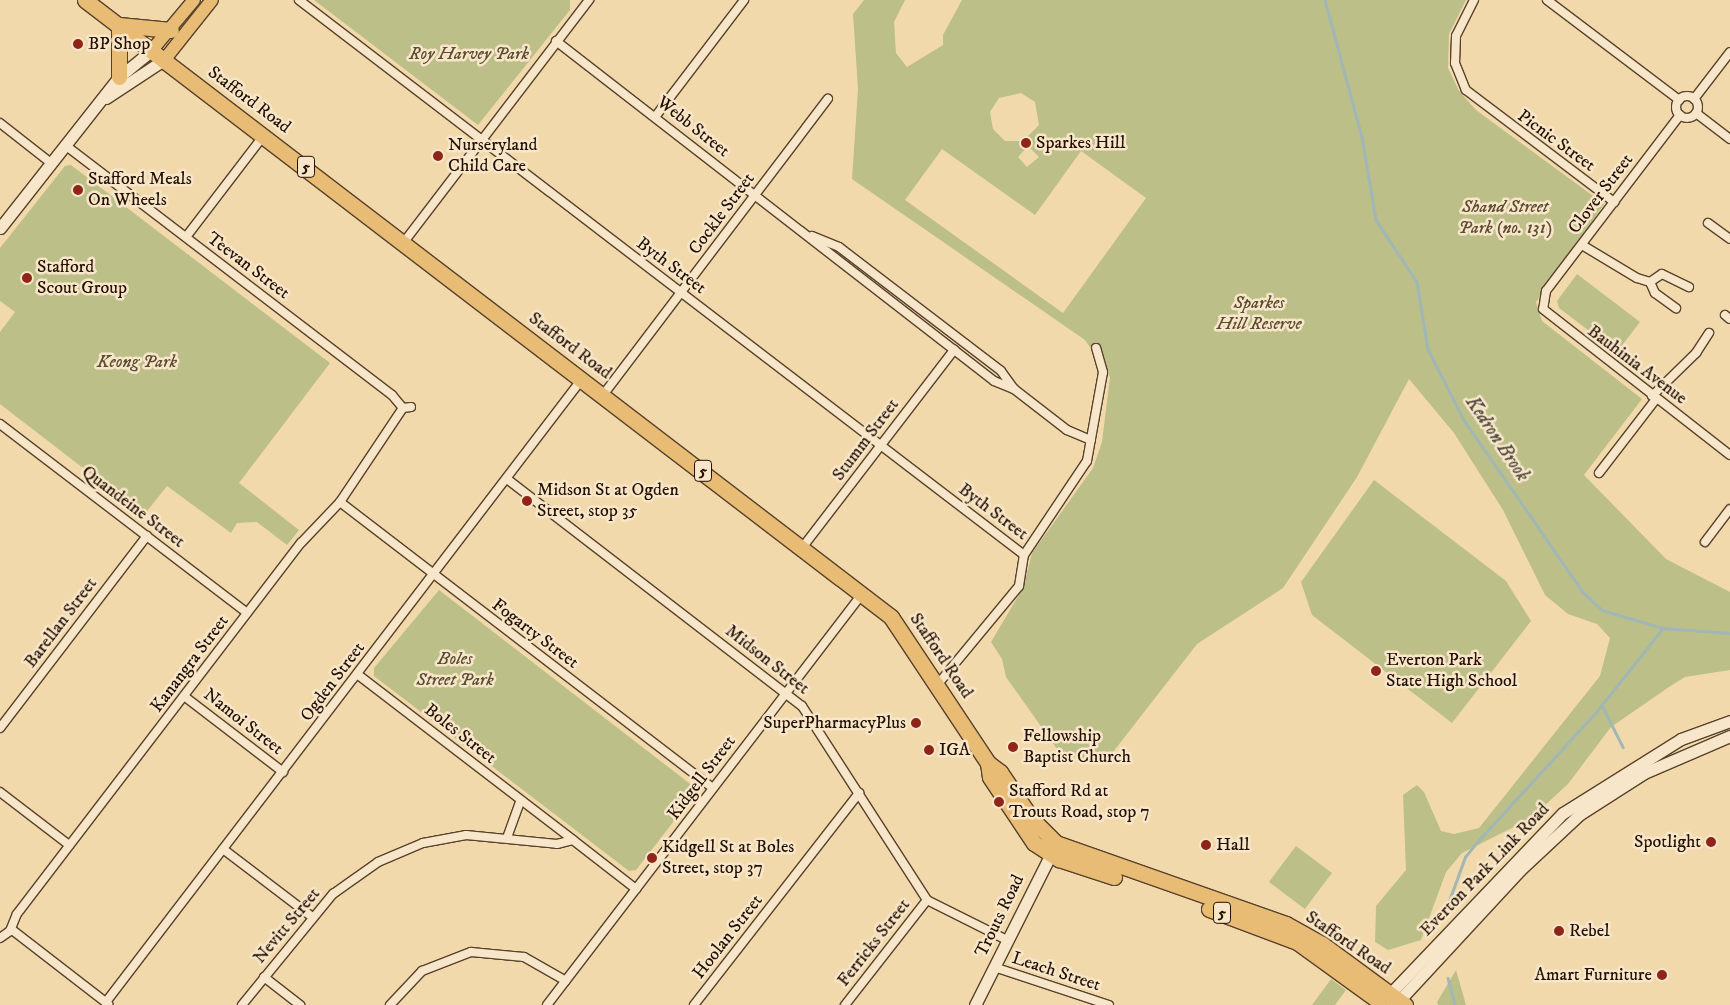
<!DOCTYPE html>
<html>
<head>
<meta charset="utf-8">
<style>
	body { margin:0 }
	#map { position:relative; width:1730px; height:1005px; overflow:hidden; background:#f2d9ac; font-family:"IM FELL DW Pica",serif }
	div>[style] { position:absolute }
	.green>* { inset:0; background:#bcbf88; transform-origin:0 0 }
	.stream>* { height:2.5px; margin:-1.25px; padding:0 1.25px; transform-origin:1.25px; border-radius:1.25px; background:#a0b7b5 }
	.roads { filter:drop-shadow(1px 0 #58422b) drop-shadow(-1px 0 #58422b) drop-shadow(0 1px #58422b) drop-shadow(0 -1px #58422b) }
	.street>* { height:8px; margin:-4px; padding:0 4px; transform-origin:4px; border-radius:4px; background:#f7e6c9 }
	.street>.ring { margin:-4px; padding:0; box-sizing:content-box; background:none; border:8px solid #f7e6c9; border-radius:50% }
	.secondary>* { height:11px; margin:-5.5px; padding:0 5.5px; transform-origin:5.5px; border-radius:5.5px; background:#f7e6c9 }
	.primary>* { height:12px; margin:-6px; padding:0 6px; transform-origin:6px; border-radius:6px; background:#e9bc76 }
	.highway>* { height:15px; margin:-7.5px; padding:0 7.5px; transform-origin:7.5px; border-radius:7.5px; background:#e9bc76 }
	.dots>* { width:14px; height:14px; translate:-50% -50%; box-sizing:border-box; border:2px solid #f7e6c9; border-radius:50% }
	span { translate:-50% -50%; white-space:nowrap; text-align:center; line-height:1.15; -webkit-text-stroke:5px #f7e6c9; paint-order:stroke }
	.shield-label span { padding:1px 4px; background:#f7e6c9; border:1px solid; border-radius:4px; -webkit-text-stroke-width:0 }
	.shield-label { font-size:16px; color:#251000; font-weight:700 }
	.poi-label { font-size:18px; color:#251000 }
	.left { translate:0 -50%; text-align:left }
	.right { translate:-100% -50%; text-align:right }
	.park-label { font-size:18px; color:#5a4d30; font-style:italic }
	.street-label { font-size:18px; color:#251000 }
	.water-label { font-size:19px; color:#504a3f; font-style:italic }
</style>
</head>
<body>
<div id="map">
	<div class="green">
		<i style="clip-path:polygon(314px 0,570px 0,570px 10px,478px 125px)"></i>
		<i style="clip-path:polygon(evenodd,864px 0,905px 0,894px 22px,896px 53px,907px 67px,943px 45px,943px 35px,962px 0,1466px 0,1449px 34px,1448px 68px,1459px 91px,1476px 110px,1604px 204px,1536px 302px,1542px 321px,1642px 399px,1584px 475px,1666px 559px,1730px 592px,1730px 670px,1685px 677px,1669px 687px,1611px 727px,1568px 784px,1530px 819px,1462px 853px,1446px 872px,1421px 940px,1388px 950px,1375px 942px,1376px 906px,1406px 870px,1403px 795px,1417px 785px,1424px 792px,1441px 831px,1454px 834px,1479px 828px,1600px 676px,1610px 638px,1597px 624px,1568px 614px,1545px 595px,1503px 510px,1454px 433px,1409px 379px,1357px 477px,1283px 588px,1197px 644px,1106px 761px,1072px 757px,1057px 749px,1006px 677px,1002px 659px,991px 642px,1023px 588px,1032px 553px,1093px 468px,1102px 442px,1110px 377px,1085px 340px,852px 179px,858px 89px,853px 14px,864px 0,1021px 93px,1035px 102px,1039px 125px,1023px 141px,1005px 141px,993px 129px,990px 112px,999px 98px,1021px 93px,864px 0,1028px 146px,1039px 157px,1027px 167px,1018px 157px,1028px 146px,864px 0,942px 149px,1035px 215px,1081px 151px,1146px 198px,1063px 313px,905px 200px,942px 149px)"></i>
		<i style="clip-path:polygon(71px 165px,330px 363px,239px 483px,299px 530px,287px 545px,257px 522px,237px 523px,231px 533px,167px 486px,144px 515px,0 404px,0 332px,15px 312px,0 301px,0 248px,65px 166px)"></i>
		<i style="clip-path:polygon(1577px 274px,1640px 322px,1617px 352px,1559px 308px,1557px 301px)"></i>
		<i style="clip-path:polygon(1374px 480px,1506px 581px,1531px 621px,1452px 723px,1312px 615px,1301px 582px)"></i>
		<i style="clip-path:polygon(439px 590px,698px 790px,636px 870px,629px 871px,374px 676px,374px 668px)"></i>
		<i style="left:1296px;top:846px;width:45px;height:45px;rotate:37deg"></i>
		<i style="clip-path:polygon(1456px 970px,1466px 1005px,1438px 1005px,1437px 1002px)"></i>
		<i style="clip-path:polygon(1331px 979px,1346px 990px,1335px 1005px,1312px 1005px)"></i>
	</div>
	<div class="stream">
		<i style="left:1325px;top:0;width:142px;rotate:74.9deg"></i>
		<i style="left:1362px;top:137px;width:84px;rotate:80.4deg"></i>
		<i style="left:1376px;top:220px;width:74px;rotate:56.5deg"></i>
		<i style="left:1417px;top:282px;width:68px;rotate:80.7deg"></i>
		<i style="left:1428px;top:349px;width:80px;rotate:63.1deg"></i>
		<i style="left:1464px;top:420px;width:211px;rotate:55.3deg"></i>
		<i style="left:1584px;top:593px;width:25px;rotate:43deg"></i>
		<i style="left:1602px;top:610px;width:64px;rotate:16.4deg"></i>
		<i style="left:1663px;top:628px;width:67px;rotate:4.3deg"></i>
		<i style="left:1602px;top:705px;width:47px;rotate:63.4deg"></i>
		<i style="left:1449px;top:901px;width:47px;rotate:-70deg"></i>
		<i style="left:1465px;top:857px;width:21px;rotate:-51deg"></i>
		<i style="left:1478px;top:841px;width:176px;rotate:-47.5deg"></i>
		<i style="left:1597px;top:711px;width:106px;rotate:-51.5deg"></i>
		<i style="left:1448px;top:978px;width:28px;rotate:75deg"></i>
	</div>
	<div class="roads">
		<div class="street">
			<i style="left:299px;top:0;width:913px;rotate:37.43deg"></i>
			<i style="left:1474px;top:0;width:40px;rotate:116.6deg"></i>
			<i style="left:1456px;top:36px;width:27px;rotate:92deg"></i>
			<i style="left:1455px;top:63px;width:29px;rotate:68deg"></i>
			<i style="left:1466px;top:90px;width:186px;rotate:37.1deg"></i>
			<i style="left:1547px;top:0;width:166px;rotate:37.1deg"></i>
			<i style="left:556px;top:41px;width:554px;rotate:37.82deg"></i>
			<i style="left:994px;top:381px;width:22px;rotate:22deg"></i>
			<i style="left:1014px;top:389px;width:67px;rotate:37.7deg"></i>
			<i style="left:1067px;top:430px;width:26px;rotate:23deg"></i>
			<i class="ring" style="left:1676px;top:96px;width:14px;height:14px"></i>
			<i style="left:1694px;top:99px;width:59px;rotate:-52.5deg"></i>
			<i style="left:1696px;top:113px;width:43px;rotate:37.4deg"></i>
			<i style="left:1680px;top:115px;width:221px;rotate:127.3deg"></i>
			<i style="left:1546px;top:291px;width:18px;rotate:99deg"></i>
			<i style="left:1543px;top:309px;width:237px;rotate:38deg"></i>
			<i style="left:655px;top:117px;width:147px;rotate:-52.7deg"></i>
			<i style="left:0;top:123px;width:65px;rotate:38.1deg"></i>
			<i style="left:65px;top:145px;width:412px;rotate:37.4deg"></i>
			<i style="left:392px;top:395px;width:17px;rotate:50deg"></i>
			<i style="left:403px;top:408px;width:8px;rotate:-7deg"></i>
			<i style="left:1708px;top:223px;width:27px;rotate:36deg"></i>
			<i style="left:812px;top:236px;width:29px;rotate:22deg"></i>
			<i style="left:839px;top:247px;width:204px;rotate:37.4deg"></i>
			<i style="left:1001px;top:371px;width:22px;rotate:54deg"></i>
			<i style="left:186px;top:237px;width:128px;rotate:-52.6deg"></i>
			<i style="left:404px;top:242px;width:305px;rotate:-52.6deg"></i>
			<i style="left:1582px;top:245px;width:64px;rotate:31deg"></i>
			<i style="left:1637px;top:278px;width:14px;rotate:17deg"></i>
			<i style="left:1650px;top:282px;width:14px;rotate:-34deg"></i>
			<i style="left:1662px;top:274px;width:30px;rotate:26deg"></i>
			<i style="left:1650px;top:282px;width:12px;rotate:66deg"></i>
			<i style="left:1655px;top:293px;width:26px;rotate:36deg"></i>
			<i style="left:1725px;top:315px;width:6px;rotate:39deg"></i>
			<i style="left:603px;top:395px;width:372px;rotate:-52.8deg"></i>
			<i style="left:1652px;top:396px;width:62px;rotate:-44.3deg"></i>
			<i style="left:1696px;top:353px;width:24px;rotate:-57deg"></i>
			<i style="left:0;top:424px;width:311px;rotate:37.4deg"></i>
			<i style="left:1599px;top:473px;width:93px;rotate:-52.4deg"></i>
			<i style="left:507px;top:479px;width:372px;rotate:37.6deg"></i>
			<i style="left:802px;top:706px;width:231px;rotate:57.2deg"></i>
			<i style="left:927px;top:900px;width:89px;rotate:26.6deg"></i>
			<i style="left:340px;top:502px;width:470px;rotate:37.5deg"></i>
			<i style="left:1705px;top:542px;width:41px;rotate:-52.9deg"></i>
			<i style="left:802px;top:548px;width:250px;rotate:-52.5deg"></i>
			<i style="left:357px;top:674px;width:272px;rotate:37.5deg"></i>
			<i style="left:938px;top:684px;width:127px;rotate:-50.4deg"></i>
			<i style="left:1019px;top:586px;width:31px;rotate:-81deg"></i>
			<i style="left:1024px;top:555px;width:113px;rotate:-56.2deg"></i>
			<i style="left:1087px;top:461px;width:90px;rotate:-79.8deg"></i>
			<i style="left:1103px;top:372px;width:25px;rotate:-106deg"></i>
			<i style="left:184px;top:696px;width:125px;rotate:37.5deg"></i>
			<i style="left:0;top:728px;width:242px;rotate:-52.6deg"></i>
			<i style="left:0;top:792px;width:87px;rotate:37.5deg"></i>
			<i style="left:508px;top:835px;width:37px;rotate:-70deg"></i>
			<i style="left:223px;top:849px;width:111px;rotate:37.3deg"></i>
			<i style="left:11px;top:929px;width:123px;rotate:37.7deg"></i>
			<i style="left:0;top:938px;width:12px;rotate:-35deg"></i>
			<i style="left:10px;top:931px;width:18px;rotate:-68deg"></i>
			<i style="left:17px;top:914px;width:467px;rotate:-52.6deg"></i>
			<i style="left:301px;top:543px;width:57px;rotate:-46.4deg"></i>
			<i style="left:340px;top:502px;width:113px;rotate:-56.2deg"></i>
			<i style="left:994px;top:967px;width:121px;rotate:18.3deg"></i>
			<i style="left:264px;top:977px;width:46px;rotate:37.9deg"></i>
			<i style="left:106px;top:1002px;width:784px;rotate:-52.62deg"></i>
			<i style="left:242px;top:1005px;width:144px;rotate:-50.7deg"></i>
			<i style="left:333px;top:894px;width:55px;rotate:-35.4deg"></i>
			<i style="left:378px;top:862px;width:49px;rotate:-22.9deg"></i>
			<i style="left:423px;top:843px;width:44px;rotate:-10.5deg"></i>
			<i style="left:466px;top:835px;width:91px;rotate:5.6deg"></i>
			<i style="left:557px;top:844px;width:16px;rotate:-14deg"></i>
			<i style="left:573px;top:840px;width:80px;rotate:37.9deg"></i>
			<i style="left:390px;top:1005px;width:47px;rotate:-46.7deg"></i>
			<i style="left:422px;top:971px;width:53px;rotate:-21.2deg"></i>
			<i style="left:471px;top:952px;width:53px;rotate:5.4deg"></i>
			<i style="left:524px;top:957px;width:48px;rotate:29.7deg"></i>
			<i style="left:547px;top:1005px;width:518px;rotate:-52.53deg"></i>
			<i style="left:694px;top:1005px;width:269px;rotate:-52.1deg"></i>
			<i style="left:845px;top:1005px;width:133px;rotate:-52deg"></i>
		</div>
		<div class="secondary">
			<i style="left:106px;top:98px;width:71px;rotate:-33.5deg"></i>
			<i style="left:0;top:228px;width:192px;rotate:-51.8deg"></i>
			<i style="left:119px;top:77px;width:43px;rotate:-39.3deg"></i>
			<i style="left:1386px;top:998px;width:256px;rotate:-46.3deg"></i>
			<i style="left:1563px;top:813px;width:139px;rotate:-32.1deg"></i>
			<i style="left:1681px;top:739px;width:52px;rotate:-20.2deg"></i>
			<i style="left:975px;top:1005px;width:176px;rotate:-63.3deg"></i>
			<i style="left:1395px;top:1005px;width:184px;rotate:-47.2deg"></i>
			<i style="left:1520px;top:870px;width:82px;rotate:-43deg"></i>
			<i style="left:1580px;top:814px;width:76px;rotate:-32.6deg"></i>
			<i style="left:1644px;top:773px;width:94px;rotate:-23.3deg"></i>
		</div>
		<div class="primary">
			<i style="left:152px;top:50px;width:65px;rotate:-50deg"></i>
			<i style="left:165px;top:59px;width:75px;rotate:-51.5deg"></i>
		</div>
		<div class="highway">
			<i style="left:85px;top:0;width:1015px;rotate:37.43deg"></i>
			<i style="left:891px;top:617px;width:175px;rotate:56.4deg"></i>
			<i style="left:988px;top:763px;width:15px;rotate:37deg"></i>
			<i style="left:1000px;top:772px;width:57px;rotate:55.8deg"></i>
			<i style="left:1032px;top:819px;width:34px;rotate:45deg"></i>
			<i style="left:1056px;top:843px;width:244px;rotate:19.4deg"></i>
			<i style="left:1286px;top:924px;width:41px;rotate:29.1deg"></i>
			<i style="left:1322px;top:944px;width:103px;rotate:36.3deg"></i>
			<i style="left:119px;top:25px;width:52px;rotate:5.5deg"></i>
			<i style="left:119px;top:25px;width:52px;rotate:90deg"></i>
			<i style="left:988px;top:763px;width:14px;rotate:82deg"></i>
			<i style="left:990px;top:777px;width:79px;rotate:56.3deg"></i>
			<i style="left:1034px;top:843px;width:30px;rotate:33deg"></i>
			<i style="left:1059px;top:859px;width:58px;rotate:18.1deg"></i>
			<i style="left:1209px;top:909px;width:94px;rotate:20.6deg"></i>
			<i style="left:1297px;top:942px;width:107px;rotate:35.9deg"></i>
		</div>
	</div>
	<div class="dots">
		<i style="left:78px;top:44px;background:#8f2418"></i>
		<i style="left:1026px;top:143px;background:#8f2418"></i>
		<i style="left:438px;top:156px;background:#8f2418"></i>
		<i style="left:78px;top:190px;background:#8f2418"></i>
		<i style="left:27px;top:278px;background:#8f2418"></i>
		<i style="left:527px;top:501px;background:#8f2418"></i>
		<i style="left:1376px;top:671px;background:#8f2418"></i>
		<i style="left:916px;top:723px;background:#8f2418"></i>
		<i style="left:1013px;top:747px;background:#8f2418"></i>
		<i style="left:929px;top:750px;background:#8f2418"></i>
		<i style="left:999px;top:802px;background:#8f2418"></i>
		<i style="left:1711px;top:842px;background:#8f2418"></i>
		<i style="left:1206px;top:845px;background:#8f2418"></i>
		<i style="left:652px;top:858px;background:#8f2418"></i>
		<i style="left:1559px;top:931px;background:#8f2418"></i>
		<i style="left:1662px;top:975px;background:#8f2418"></i>
	</div>
	<div class="shield-label">
		<span style="left:306px;top:167px">5</span>
		<span style="left:703px;top:471px">5</span>
		<span style="left:1222px;top:913px">5</span>
	</div>
	<div class="poi-label">
		<span class="left" style="left:88px;top:44px">BP Shop</span>
		<span class="left" style="left:1036px;top:143px">Sparkes Hill</span>
		<span class="left" style="left:448px;top:156px">Nurseryland<br>Child Care</span>
		<span class="left" style="left:88px;top:190px">Stafford Meals<br>On Wheels</span>
		<span class="left" style="left:37px;top:278px">Stafford<br>Scout Group</span>
		<span class="left" style="left:537px;top:501px">Midson St at Ogden<br>Street, stop 35</span>
		<span class="left" style="left:1386px;top:671px">Everton Park<br>State High School</span>
		<span class="right" style="left:906px;top:723px">SuperPharmacyPlus</span>
		<span class="left" style="left:1023px;top:747px">Fellowship<br>Baptist Church</span>
		<span class="left" style="left:939px;top:750px">IGA</span>
		<span class="left" style="left:1009px;top:802px">Stafford Rd at<br>Trouts Road, stop 7</span>
		<span class="right" style="left:1701px;top:842px">Spotlight</span>
		<span class="left" style="left:1216px;top:845px">Hall</span>
		<span class="left" style="left:662px;top:858px">Kidgell St at Boles<br>Street, stop 37</span>
		<span class="left" style="left:1569px;top:931px">Rebel</span>
		<span class="right" style="left:1652px;top:975px">Amart Furniture</span>
	</div>
	<div class="park-label">
		<span style="left:469px;top:54px">Roy Harvey Park</span>
		<span style="left:1505px;top:218px">Shand Street<br>Park (no. 131)</span>
		<span style="left:1259px;top:314px">Sparkes<br>Hill Reserve</span>
		<span style="left:137px;top:362px">Keong Park</span>
		<span style="left:455px;top:670px">Boles<br>Street Park</span>
	</div>
	<div class="street-label">
		<span style="left:249px;top:100px;rotate:37deg">Stafford Road</span>
		<span style="left:693px;top:127px;rotate:38deg">Webb Street</span>
		<span style="left:1556px;top:141px;rotate:36deg">Picnic Street</span>
		<span style="left:1601px;top:194px;rotate:-53deg">Clover Street</span>
		<span style="left:722px;top:214px;rotate:-53deg">Cockle Street</span>
		<span style="left:248px;top:266px;rotate:37deg">Teevan Street</span>
		<span style="left:671px;top:266px;rotate:37deg">Byth Street</span>
		<span style="left:570px;top:346px;rotate:37deg">Stafford Road</span>
		<span style="left:1637px;top:365px;rotate:37deg">Bauhinia Avenue</span>
		<span style="left:866px;top:440px;rotate:-53deg">Stumm Street</span>
		<span style="left:133px;top:507px;rotate:37deg">Quandeine Street</span>
		<span style="left:993px;top:512px;rotate:37deg">Byth Street</span>
		<span style="left:61px;top:623px;rotate:-53deg">Barellan Street</span>
		<span style="left:535px;top:634px;rotate:37deg">Fogarty Street</span>
		<span style="left:941px;top:656px;rotate:56deg">Stafford Road</span>
		<span style="left:767px;top:660px;rotate:38deg">Midson Street</span>
		<span style="left:190px;top:664px;rotate:-53deg">Kanangra Street</span>
		<span style="left:333px;top:682px;rotate:-53deg">Ogden Street</span>
		<span style="left:243px;top:722px;rotate:38deg">Namoi Street</span>
		<span style="left:460px;top:734px;rotate:38deg">Boles Street</span>
		<span style="left:702px;top:778px;rotate:-53deg">Kidgell Street</span>
		<span style="left:1485px;top:870px;rotate:-46deg">Everton Park Link Road</span>
		<span style="left:1000px;top:916px;rotate:-64deg">Trouts Road</span>
		<span style="left:287px;top:926px;rotate:-50deg">Nevitt Street</span>
		<span style="left:728px;top:937px;rotate:-52deg">Hoolan Street</span>
		<span style="left:874px;top:943px;rotate:-52deg">Ferricks Street</span>
		<span style="left:1348px;top:943px;rotate:34deg">Stafford Road</span>
		<span style="left:1056px;top:972px;rotate:18deg">Leach Street</span>
	</div>
	<div class="water-label">
		<span style="left:1497px;top:439px;rotate:56deg">Kedron Brook</span>
	</div>
</div>
</body>
</html>
